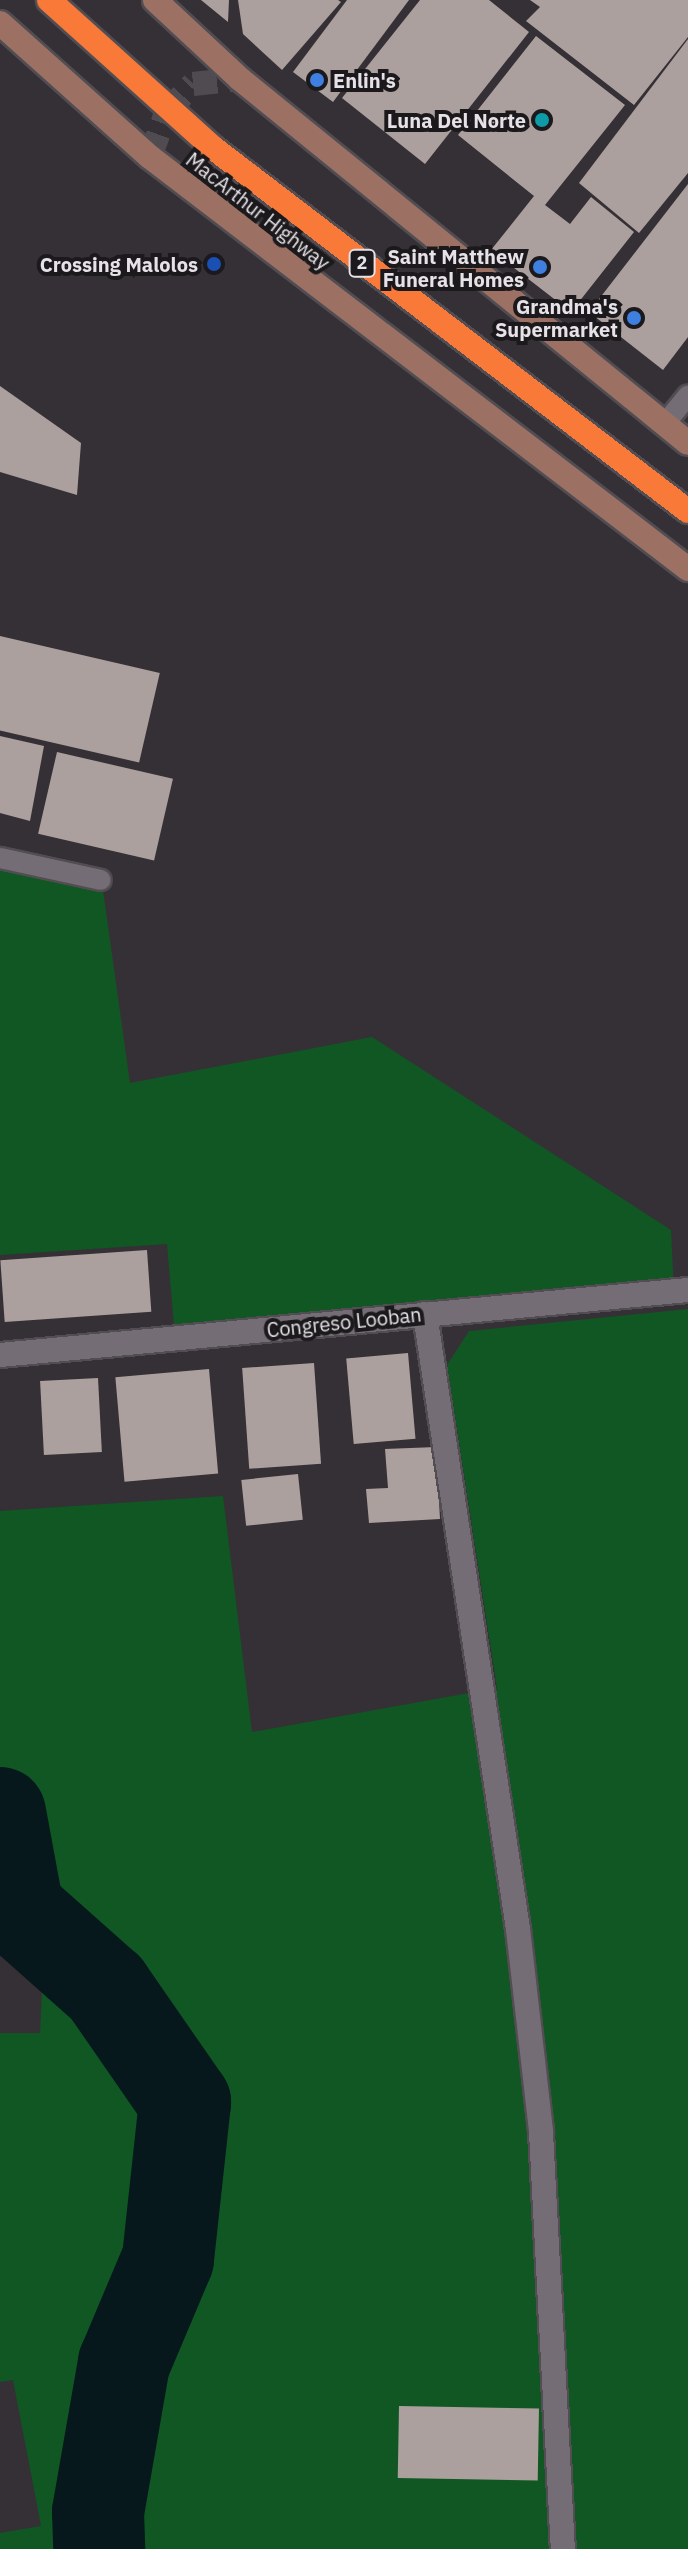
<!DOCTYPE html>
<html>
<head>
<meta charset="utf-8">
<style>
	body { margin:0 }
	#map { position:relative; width:688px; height:2549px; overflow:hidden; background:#353036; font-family:"IBM Plex Sans",sans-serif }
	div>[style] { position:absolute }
	.green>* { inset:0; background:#105723 }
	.river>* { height:92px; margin:-46px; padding:0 46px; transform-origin:46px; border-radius:46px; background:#06181c }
	.building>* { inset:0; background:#aca09e; transform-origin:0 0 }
	.secondary-tunnel>* { height:24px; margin-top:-12px; transform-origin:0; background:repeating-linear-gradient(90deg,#504b51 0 24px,transparent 0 36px) }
	.roads { filter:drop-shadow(2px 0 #514d52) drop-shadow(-2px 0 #514d52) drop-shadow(0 2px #514d52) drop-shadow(0 -2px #514d52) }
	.lane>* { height:20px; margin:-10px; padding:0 10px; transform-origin:10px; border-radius:10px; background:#746d75 }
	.street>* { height:24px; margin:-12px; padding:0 12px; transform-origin:12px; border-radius:12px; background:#746d75 }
	.secondary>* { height:24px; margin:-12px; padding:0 12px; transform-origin:12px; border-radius:12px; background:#9c7163 }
	.bridges { filter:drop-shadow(2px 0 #514d52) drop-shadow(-2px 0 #514d52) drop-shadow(0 2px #514d52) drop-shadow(0 -2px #514d52) }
	.highway-bridge>* { height:24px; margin:-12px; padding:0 12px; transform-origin:12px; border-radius:12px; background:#f97a38 }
	.dots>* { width:22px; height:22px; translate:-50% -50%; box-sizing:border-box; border:4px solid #1b191c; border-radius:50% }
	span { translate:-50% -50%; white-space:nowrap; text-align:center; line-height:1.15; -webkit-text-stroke:8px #1b191c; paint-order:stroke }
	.shield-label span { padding:2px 6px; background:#1b191c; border:2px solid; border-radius:6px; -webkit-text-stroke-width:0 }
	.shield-label { font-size:18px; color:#e6e2e7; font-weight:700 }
	.poi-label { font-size:20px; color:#e6e2e7; font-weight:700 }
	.left { translate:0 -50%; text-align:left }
	.right { translate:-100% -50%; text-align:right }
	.street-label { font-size:20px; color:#e6e2e7 }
</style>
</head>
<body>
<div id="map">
	<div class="green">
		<i style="clip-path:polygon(0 850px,101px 876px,130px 1083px,372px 1037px,671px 1230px,674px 1292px,174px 1326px,167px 1244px,0 1255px)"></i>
		<i style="clip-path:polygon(688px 1309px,688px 2549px,0 2549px,0 2533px,41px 2526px,13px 2380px,0 2382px,0 2033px,40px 2033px,48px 1873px,0 1870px,0 1511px,223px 1496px,252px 1732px,497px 1688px,447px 1365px,469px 1331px)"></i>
	</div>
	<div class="river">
		<i style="left:0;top:1813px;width:99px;rotate:79.5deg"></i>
		<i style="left:18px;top:1910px;width:118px;rotate:41.6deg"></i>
		<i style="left:106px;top:1988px;width:139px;rotate:55.3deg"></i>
		<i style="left:185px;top:2102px;width:158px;rotate:96.2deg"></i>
		<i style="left:168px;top:2259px;width:113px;rotate:112.9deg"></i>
		<i style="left:124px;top:2363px;width:151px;rotate:99.9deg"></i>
		<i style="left:98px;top:2512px;width:37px;rotate:88deg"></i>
	</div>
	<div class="building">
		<i style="clip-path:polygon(201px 0,229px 0,228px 22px)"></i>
		<i style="clip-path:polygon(238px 0,338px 0,341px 2px,282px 70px,243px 34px)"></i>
		<i style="clip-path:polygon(347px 0,409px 0,333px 102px,293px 72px)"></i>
		<i style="clip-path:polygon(420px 0,489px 0,529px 32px,425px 164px,342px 98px)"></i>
		<i style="clip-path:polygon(530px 0,688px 0,688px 37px,634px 105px,526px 21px,540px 7px)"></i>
		<i style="clip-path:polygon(536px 36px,625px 105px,545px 205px,570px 224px,591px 197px,634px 232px,571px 312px,491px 250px,534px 196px,458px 135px)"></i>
		<i style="clip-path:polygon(688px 39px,688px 173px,639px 233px,579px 183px)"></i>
		<i style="clip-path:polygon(688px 184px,688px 337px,663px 370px,589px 312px)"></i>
		<i style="clip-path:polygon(0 386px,81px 443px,77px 495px,0 472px)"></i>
		<i style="left:0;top:636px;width:164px;height:92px;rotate:13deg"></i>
		<i style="clip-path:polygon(0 736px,44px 746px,30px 821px,0 813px)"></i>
		<i style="left:57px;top:752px;width:119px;height:84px;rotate:13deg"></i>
		<i style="left:147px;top:1250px;width:62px;height:147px;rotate:86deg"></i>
		<i style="left:408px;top:1353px;width:86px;height:62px;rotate:85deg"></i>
		<i style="left:314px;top:1363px;width:101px;height:72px;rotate:86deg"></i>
		<i style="left:209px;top:1369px;width:105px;height:94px;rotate:85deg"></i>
		<i style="left:98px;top:1378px;width:74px;height:58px;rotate:87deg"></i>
		<i style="clip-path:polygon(436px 1447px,440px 1519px,369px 1523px,366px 1489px,388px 1488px,385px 1449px)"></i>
		<i style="left:298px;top:1474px;width:46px;height:57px;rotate:84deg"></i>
		<i style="left:399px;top:2406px;width:140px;height:72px;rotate:1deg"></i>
	</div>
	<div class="secondary-tunnel">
		<i style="left:150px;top:157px;width:47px;rotate:-70deg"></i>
		<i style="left:166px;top:113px;width:40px;rotate:-47deg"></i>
		<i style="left:193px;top:84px;width:47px;rotate:-6.1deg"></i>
	</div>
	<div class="roads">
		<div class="lane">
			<i style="left:664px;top:425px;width:38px;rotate:-51deg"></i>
			<i style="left:0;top:858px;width:103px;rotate:12.3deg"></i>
		</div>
		<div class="street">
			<i style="left:425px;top:1314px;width:622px;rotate:81.4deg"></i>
			<i style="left:518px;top:1929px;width:204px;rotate:83.5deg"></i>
			<i style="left:541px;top:2132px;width:418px;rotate:87deg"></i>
			<i style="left:0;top:1355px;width:691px;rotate:-5.4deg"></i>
		</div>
		<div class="secondary">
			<i style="left:155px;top:0;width:116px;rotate:42.9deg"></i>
			<i style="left:240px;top:79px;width:577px;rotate:39.09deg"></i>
			<i style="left:0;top:23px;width:201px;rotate:41.8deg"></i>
			<i style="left:150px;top:157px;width:678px;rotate:37.44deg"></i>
		</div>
	</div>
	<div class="bridges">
		<div class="highway-bridge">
			<i style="left:49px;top:0;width:219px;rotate:42deg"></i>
			<i style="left:212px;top:147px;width:599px;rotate:37.41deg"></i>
		</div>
	</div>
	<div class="dots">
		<i style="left:317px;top:80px;background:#3f7fe0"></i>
		<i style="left:542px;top:120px;background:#0f9aa8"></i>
		<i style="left:214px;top:264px;background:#1a4fb4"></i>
		<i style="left:540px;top:267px;background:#3f7fe0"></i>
		<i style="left:634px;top:318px;background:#3f7fe0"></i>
	</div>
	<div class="shield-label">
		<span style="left:362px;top:263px">2</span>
	</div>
	<div class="poi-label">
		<span class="left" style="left:333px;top:80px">Enlin's</span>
		<span class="right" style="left:526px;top:120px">Luna Del Norte</span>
		<span class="right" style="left:524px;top:268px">Saint Matthew<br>Funeral Homes</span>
		<span class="right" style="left:198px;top:264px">Crossing Malolos</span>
		<span class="right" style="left:618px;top:318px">Grandma's<br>Supermarket</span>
	</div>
	<div class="street-label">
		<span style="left:258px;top:211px;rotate:38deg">MacArthur Highway</span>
		<span style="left:344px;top:1322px;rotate:-6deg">Congreso Looban</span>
	</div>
</div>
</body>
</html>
